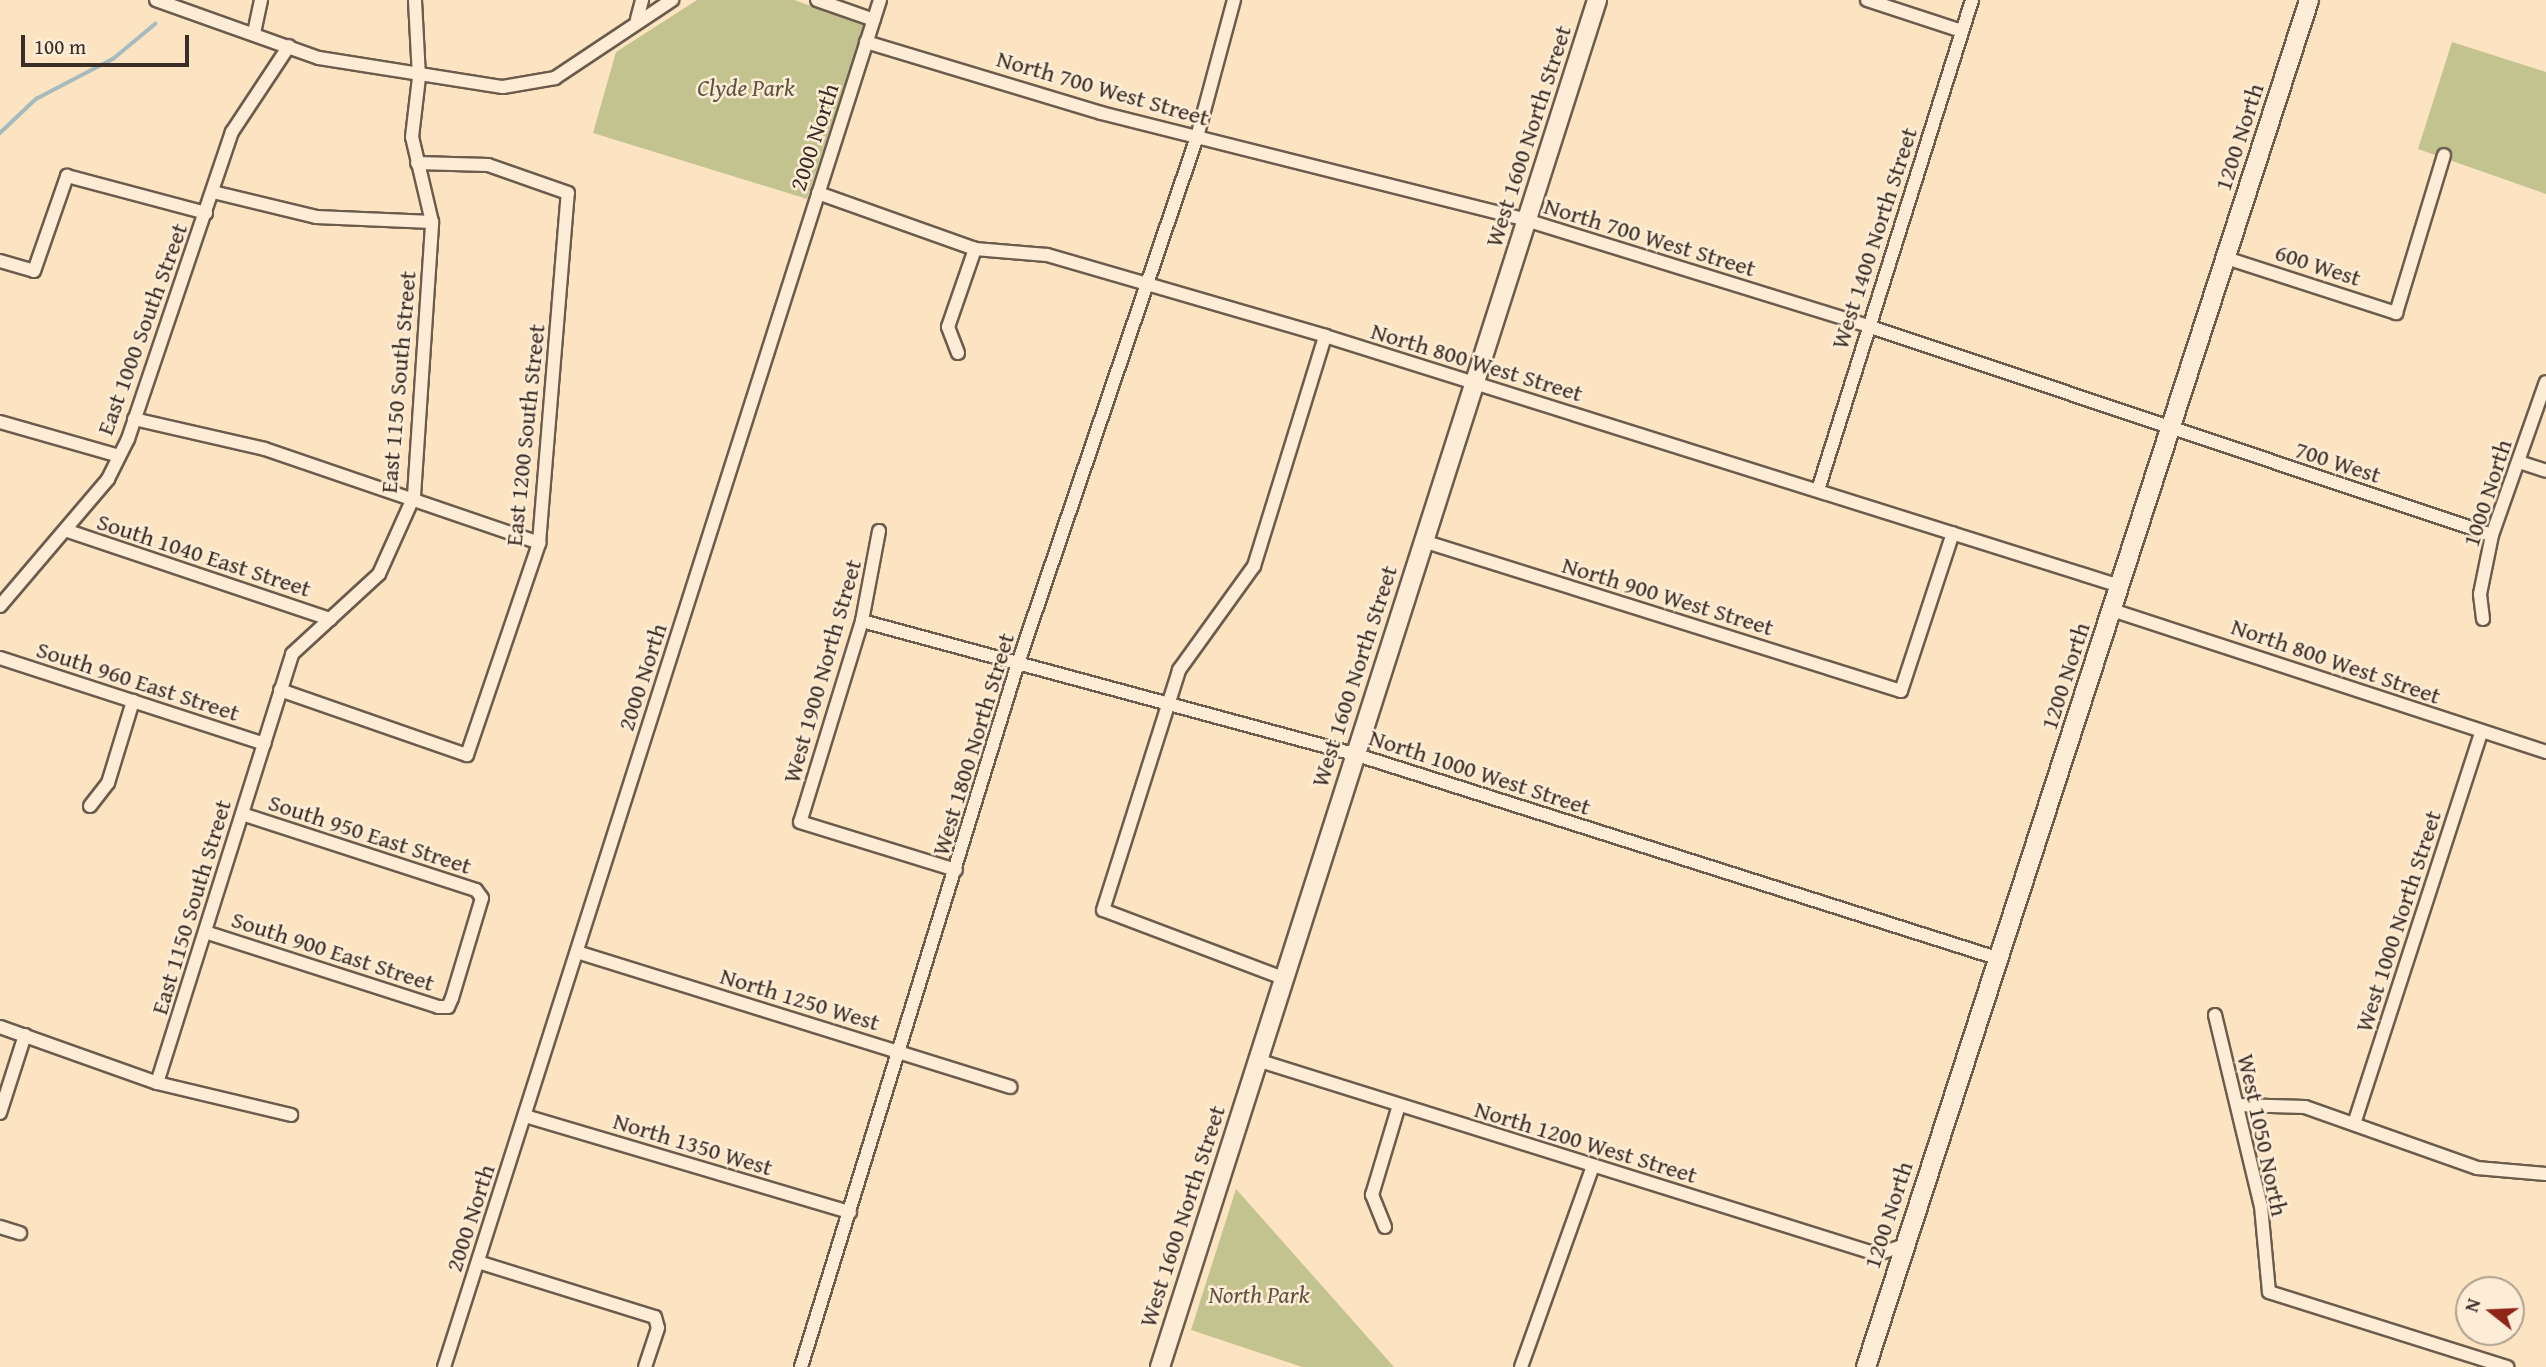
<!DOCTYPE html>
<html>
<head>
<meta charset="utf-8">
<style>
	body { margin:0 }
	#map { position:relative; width:2546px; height:1367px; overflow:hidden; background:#fce4c2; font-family:"Gentium Book Plus",serif }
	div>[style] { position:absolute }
	.green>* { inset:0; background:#c3c390 }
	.stream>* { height:3.5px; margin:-1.75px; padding:0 1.75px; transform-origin:1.75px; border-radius:1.75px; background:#a5bbbe }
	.roads { filter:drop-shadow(2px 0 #6b5c4d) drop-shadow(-2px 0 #6b5c4d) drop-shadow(0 2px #6b5c4d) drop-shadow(0 -2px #6b5c4d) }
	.street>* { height:12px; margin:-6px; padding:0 6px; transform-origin:6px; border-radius:6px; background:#fdedd7 }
	.secondary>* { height:18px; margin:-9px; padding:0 9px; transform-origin:9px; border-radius:9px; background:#fdedd7 }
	span { translate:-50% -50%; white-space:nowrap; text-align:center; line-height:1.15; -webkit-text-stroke:5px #fdedd7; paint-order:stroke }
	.park-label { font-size:24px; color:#5d5340; font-style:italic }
	.street-label { font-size:24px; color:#3b2e26 }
	.north { position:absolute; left:2455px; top:1276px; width:70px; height:70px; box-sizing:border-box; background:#fdedd7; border:2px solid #afa190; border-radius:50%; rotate:288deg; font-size:19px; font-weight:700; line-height:28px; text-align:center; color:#3b2e26 }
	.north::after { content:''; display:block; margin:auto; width:24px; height:32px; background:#8f2418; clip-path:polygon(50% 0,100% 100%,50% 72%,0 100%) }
	.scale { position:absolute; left:21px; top:35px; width:168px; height:32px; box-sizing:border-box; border:4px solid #3b2e26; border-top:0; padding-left:9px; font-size:21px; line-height:24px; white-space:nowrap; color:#3b2e26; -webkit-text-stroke:5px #fdedd7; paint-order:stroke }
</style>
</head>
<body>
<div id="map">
	<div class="green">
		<i style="clip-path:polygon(697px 0,794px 0,864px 25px,807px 199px,593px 133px,616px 52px)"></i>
		<i style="clip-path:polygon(2452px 42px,2546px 72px,2546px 194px,2418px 149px)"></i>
		<i style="clip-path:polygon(1236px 1189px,1394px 1367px,1302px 1367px,1191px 1330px)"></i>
	</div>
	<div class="stream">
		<i style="left:0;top:133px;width:50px;rotate:-43.4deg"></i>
		<i style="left:36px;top:99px;width:87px;rotate:-27.5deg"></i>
		<i style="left:113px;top:59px;width:55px;rotate:-39.8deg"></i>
	</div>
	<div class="roads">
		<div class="street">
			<i style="left:156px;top:0;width:173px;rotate:19.6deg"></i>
			<i style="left:319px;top:58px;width:186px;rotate:9deg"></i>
			<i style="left:503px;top:87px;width:53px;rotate:-9.8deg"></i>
			<i style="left:555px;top:78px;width:141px;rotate:-33.7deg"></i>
			<i style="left:817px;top:0;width:60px;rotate:19.3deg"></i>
			<i style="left:1867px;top:0;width:100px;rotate:18.1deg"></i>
			<i style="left:637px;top:19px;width:20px;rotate:-75deg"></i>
			<i style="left:254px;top:33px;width:34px;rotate:-78deg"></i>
			<i style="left:866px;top:42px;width:245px;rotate:16.8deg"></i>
			<i style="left:1101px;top:113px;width:438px;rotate:14.1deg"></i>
			<i style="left:1526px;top:220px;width:358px;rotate:17.2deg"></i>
			<i style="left:1868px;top:326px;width:658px;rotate:18.52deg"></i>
			<i style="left:213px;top:192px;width:106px;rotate:13.6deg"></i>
			<i style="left:316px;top:217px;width:116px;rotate:2.5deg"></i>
			<i style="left:818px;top:193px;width:167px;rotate:19.6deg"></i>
			<i style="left:975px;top:249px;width:72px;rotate:4.8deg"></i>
			<i style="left:1047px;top:255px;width:290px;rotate:16.2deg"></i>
			<i style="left:1325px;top:336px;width:833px;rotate:17.46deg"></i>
			<i style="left:2226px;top:258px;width:179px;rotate:17.9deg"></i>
			<i style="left:2396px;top:313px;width:165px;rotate:-73.1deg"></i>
			<i style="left:0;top:261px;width:35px;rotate:16deg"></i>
			<i style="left:34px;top:271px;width:101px;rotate:-70.8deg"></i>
			<i style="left:67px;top:176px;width:144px;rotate:14.9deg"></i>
			<i style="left:958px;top:353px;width:28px;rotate:-111deg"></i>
			<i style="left:948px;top:327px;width:83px;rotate:-70.9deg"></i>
			<i style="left:134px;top:419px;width:134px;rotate:12.9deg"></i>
			<i style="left:265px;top:449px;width:290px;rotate:18.9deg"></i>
			<i style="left:0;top:422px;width:124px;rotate:15.9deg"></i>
			<i style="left:2519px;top:462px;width:28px;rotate:18deg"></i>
			<i style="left:1818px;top:490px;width:514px;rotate:-72.55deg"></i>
			<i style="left:65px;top:530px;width:280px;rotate:18.6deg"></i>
			<i style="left:879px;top:531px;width:92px;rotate:100.7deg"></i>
			<i style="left:862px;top:621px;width:210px;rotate:107.1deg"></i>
			<i style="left:800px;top:822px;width:163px;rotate:17.1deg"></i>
			<i style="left:1423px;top:541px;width:501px;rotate:17.42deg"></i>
			<i style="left:1901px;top:691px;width:166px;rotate:-71.8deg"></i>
			<i style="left:0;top:606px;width:167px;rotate:-49.6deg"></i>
			<i style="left:108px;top:479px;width:45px;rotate:-63.4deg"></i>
			<i style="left:128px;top:439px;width:324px;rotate:-71.3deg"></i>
			<i style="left:232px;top:132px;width:103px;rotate:-56.5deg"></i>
			<i style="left:2112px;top:610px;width:457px;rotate:18.1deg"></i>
			<i style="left:2483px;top:619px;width:25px;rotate:-97deg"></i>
			<i style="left:2480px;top:594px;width:60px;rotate:-78.5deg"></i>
			<i style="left:2492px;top:535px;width:162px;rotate:-70.6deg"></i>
			<i style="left:862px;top:621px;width:510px;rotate:15.13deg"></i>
			<i style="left:1354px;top:754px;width:678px;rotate:17.61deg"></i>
			<i style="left:0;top:658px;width:278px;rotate:18deg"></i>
			<i style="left:280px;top:690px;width:198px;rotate:19.2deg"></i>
			<i style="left:467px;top:755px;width:224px;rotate:-71.2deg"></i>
			<i style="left:539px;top:543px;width:351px;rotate:-85.3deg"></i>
			<i style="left:568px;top:193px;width:85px;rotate:-160.7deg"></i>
			<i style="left:488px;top:165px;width:71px;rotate:-178.4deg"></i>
			<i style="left:90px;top:806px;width:29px;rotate:-52deg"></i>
			<i style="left:108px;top:783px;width:86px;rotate:-73deg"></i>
			<i style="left:205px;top:932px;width:245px;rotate:17.8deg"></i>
			<i style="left:438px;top:1007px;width:10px"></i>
			<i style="left:448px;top:1007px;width:10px;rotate:-66deg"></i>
			<i style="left:452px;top:998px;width:104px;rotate:-73.3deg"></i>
			<i style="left:482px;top:898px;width:10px;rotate:-127deg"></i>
			<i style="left:476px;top:890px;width:246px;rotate:-162deg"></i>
			<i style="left:577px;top:952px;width:454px;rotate:17.3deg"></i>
			<i style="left:1283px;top:978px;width:192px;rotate:-159.3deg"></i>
			<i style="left:1103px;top:910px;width:252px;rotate:-72.4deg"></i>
			<i style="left:1179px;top:670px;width:128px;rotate:-54.2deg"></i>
			<i style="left:1254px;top:566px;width:241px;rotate:-72.8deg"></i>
			<i style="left:2215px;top:1015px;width:196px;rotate:76.5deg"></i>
			<i style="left:2261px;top:1206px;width:86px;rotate:84.7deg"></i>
			<i style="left:2269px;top:1292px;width:250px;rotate:17.5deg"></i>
			<i style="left:0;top:1027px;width:167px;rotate:19.6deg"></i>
			<i style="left:157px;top:1083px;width:138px;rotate:13.4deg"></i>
			<i style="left:1257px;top:1060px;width:650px;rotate:17.38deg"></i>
			<i style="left:1877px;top:1254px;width:27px;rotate:-17deg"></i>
			<i style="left:157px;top:1083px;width:450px;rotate:-72.5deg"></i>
			<i style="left:292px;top:654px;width:118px;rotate:-42.6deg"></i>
			<i style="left:379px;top:574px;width:85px;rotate:-65.8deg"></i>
			<i style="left:414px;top:496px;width:275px;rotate:-86.2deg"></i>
			<i style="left:432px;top:222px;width:87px;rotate:-103.2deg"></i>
			<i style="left:412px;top:137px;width:60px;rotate:-83.3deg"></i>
			<i style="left:419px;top:77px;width:77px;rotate:-93deg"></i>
			<i style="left:2237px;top:1105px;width:68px;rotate:1.7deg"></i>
			<i style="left:2305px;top:1107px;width:182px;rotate:19.5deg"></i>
			<i style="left:2477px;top:1168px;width:69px;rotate:5deg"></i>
			<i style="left:0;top:1113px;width:82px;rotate:-72.2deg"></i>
			<i style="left:525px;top:1116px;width:339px;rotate:16.5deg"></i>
			<i style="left:2354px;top:1124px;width:413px;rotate:-72deg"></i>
			<i style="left:0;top:1227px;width:21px;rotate:17deg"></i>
			<i style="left:1385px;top:1227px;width:35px;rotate:-112deg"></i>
			<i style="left:1372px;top:1195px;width:94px;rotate:-73.3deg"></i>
			<i style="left:478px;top:1262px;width:185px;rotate:17.3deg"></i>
			<i style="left:655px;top:1317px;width:11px;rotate:75deg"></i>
			<i style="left:658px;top:1328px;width:41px;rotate:108.4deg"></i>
			<i style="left:444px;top:1367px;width:1435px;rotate:-72.31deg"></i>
			<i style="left:801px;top:1367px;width:737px;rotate:-72.87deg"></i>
			<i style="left:1018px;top:663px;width:556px;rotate:-71.21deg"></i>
			<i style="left:1197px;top:137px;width:142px;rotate:-74.9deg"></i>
			<i style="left:1521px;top:1367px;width:214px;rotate:-70.3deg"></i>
		</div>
		<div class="secondary">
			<i style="left:1160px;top:1367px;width:1435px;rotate:-72.27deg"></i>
			<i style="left:1866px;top:1367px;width:1437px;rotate:-72.04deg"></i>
		</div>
	</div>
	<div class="park-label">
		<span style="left:746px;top:88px">Clyde Park</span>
		<span style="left:1259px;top:1295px">North Park</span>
	</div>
	<div class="street-label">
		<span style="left:1103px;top:88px;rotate:16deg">North 700 West Street</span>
		<span style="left:1528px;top:136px;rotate:-72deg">West 1600 North Street</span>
		<span style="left:814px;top:137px;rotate:-72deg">2000 North</span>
		<span style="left:2239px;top:137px;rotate:-72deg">1200 North</span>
		<span style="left:1650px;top:237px;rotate:17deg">North 700 West Street</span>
		<span style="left:1874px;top:238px;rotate:-72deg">West 1400 North Street</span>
		<span style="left:2318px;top:265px;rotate:18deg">600 West</span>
		<span style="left:142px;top:329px;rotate:-70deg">East 1000 South Street</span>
		<span style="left:1477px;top:362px;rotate:17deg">North 800 West Street</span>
		<span style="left:398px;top:382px;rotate:-85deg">East 1150 South Street</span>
		<span style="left:525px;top:435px;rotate:-84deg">East 1200 South Street</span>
		<span style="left:2338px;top:462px;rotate:18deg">700 West</span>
		<span style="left:2487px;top:493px;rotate:-72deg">1000 North</span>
		<span style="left:204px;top:555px;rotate:18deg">South 1040 East Street</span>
		<span style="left:1668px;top:596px;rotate:17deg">North 900 West Street</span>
		<span style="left:2336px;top:661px;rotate:19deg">North 800 West Street</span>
		<span style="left:822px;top:671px;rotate:-74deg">West 1900 North Street</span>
		<span style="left:1354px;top:676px;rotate:-72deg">West 1600 North Street</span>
		<span style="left:2065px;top:676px;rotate:-72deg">1200 North</span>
		<span style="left:642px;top:677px;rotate:-72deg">2000 North</span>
		<span style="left:138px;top:681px;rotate:18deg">South 960 East Street</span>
		<span style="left:973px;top:744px;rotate:-73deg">West 1800 North Street</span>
		<span style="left:1480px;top:772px;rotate:18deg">North 1000 West Street</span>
		<span style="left:370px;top:834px;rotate:18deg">South 950 East Street</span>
		<span style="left:191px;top:907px;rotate:-73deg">East 1150 South Street</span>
		<span style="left:2398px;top:921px;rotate:-72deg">West 1000 North Street</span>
		<span style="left:333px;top:951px;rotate:18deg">South 900 East Street</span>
		<span style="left:800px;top:999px;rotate:17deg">North 1250 West</span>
		<span style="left:2263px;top:1135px;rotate:78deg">West 1050 North</span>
		<span style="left:1586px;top:1142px;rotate:17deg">North 1200 West Street</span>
		<span style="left:693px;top:1144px;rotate:17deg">North 1350 West</span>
		<span style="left:1888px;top:1215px;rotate:-72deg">1200 North</span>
		<span style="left:1182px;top:1216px;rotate:-72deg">West 1600 North Street</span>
		<span style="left:470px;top:1218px;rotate:-72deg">2000 North</span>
	</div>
	<div class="north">N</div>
	<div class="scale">100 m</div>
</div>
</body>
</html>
